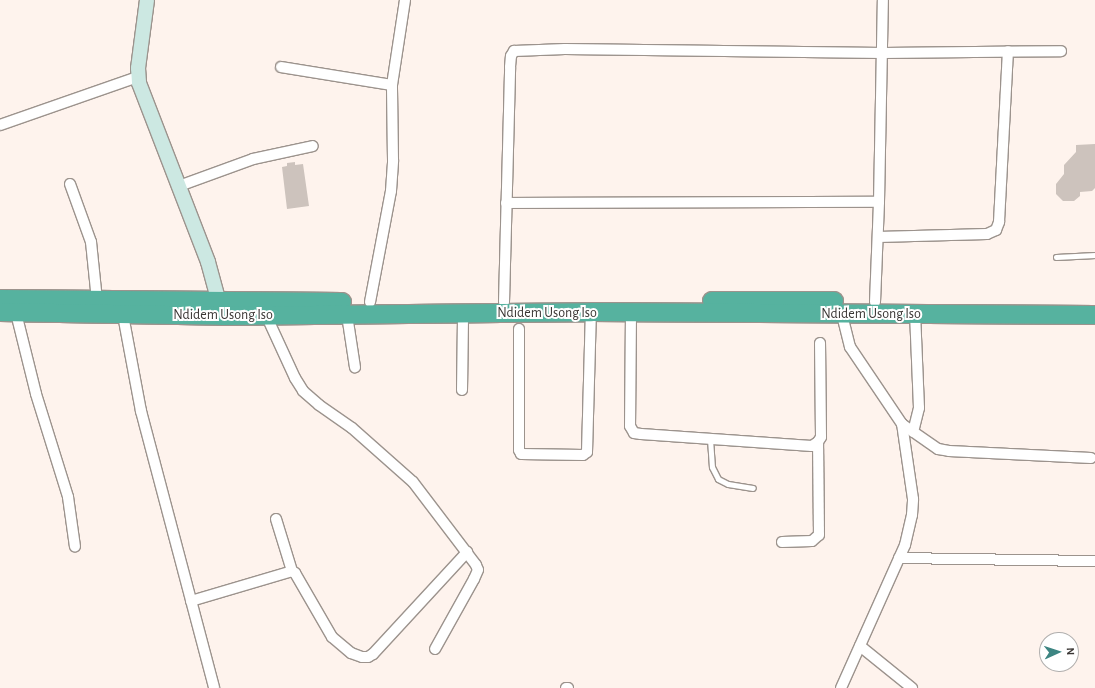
<!DOCTYPE html>
<html>
<head>
<meta charset="utf-8">
<style>
	body { margin:0 }
	#map { position:relative; width:1095px; height:688px; overflow:hidden; background:#fef3ed; font-family:"Alegreya Sans",sans-serif }
	div>[style] { position:absolute }
	.building>* { inset:0; background:#cdc3bd }
	.roads { filter:drop-shadow(1px 0 #9c938d) drop-shadow(-1px 0 #9c938d) drop-shadow(0 1px #9c938d) drop-shadow(0 -1px #9c938d) }
	.lane>* { height:5px; margin:-2.5px; padding:0 2.5px; transform-origin:2.5px; border-radius:2.5px; background:#fff }
	.street>* { height:10px; margin:-5px; padding:0 5px; transform-origin:5px; border-radius:5px; background:#fff }
	.secondary>* { height:14px; margin:-7px; padding:0 7px; transform-origin:7px; border-radius:7px; background:#cce8e2 }
	.highway>* { height:18px; margin:-9px; padding:0 9px; transform-origin:9px; border-radius:9px; background:#56b29f }
	span { translate:-50% -50%; white-space:nowrap; text-align:center; line-height:1.15; -webkit-text-stroke:4px #fff; paint-order:stroke }
	.street-label { font-size:14px; color:#3b3735 }
	.north { position:absolute; left:1039px; top:632px; width:40px; height:40px; box-sizing:border-box; background:#fff; border:1px solid #b1afae; border-radius:50%; rotate:87deg; font-size:11px; font-weight:700; line-height:16px; text-align:center; color:#3b3735 }
	.north::after { content:''; display:block; margin:auto; width:14px; height:18px; background:#3d8582; clip-path:polygon(50% 0,100% 100%,50% 72%,0 100%) }
</style>
</head>
<body>
<div id="map">
	<div class="building">
		<i style="clip-path:polygon(1095px 144px,1095px 188px,1092px 191px,1080px 192px,1080px 196px,1074px 201px,1063px 201px,1056px 194px,1056px 184px,1064px 174px,1064px 165px,1076px 152px,1076px 145px)"></i>
		<i style="clip-path:polygon(295px 162px,295px 165px,303px 164px,309px 206px,287px 209px,282px 167px,287px 166px,287px 163px)"></i>
	</div>
	<div class="roads">
		<div class="lane">
			<i style="left:1056px;top:257px;width:39px;rotate:-3deg"></i>
			<i style="left:710px;top:439px;width:28px;rotate:86deg"></i>
			<i style="left:712px;top:467px;width:13px;rotate:63deg"></i>
			<i style="left:718px;top:479px;width:11px;rotate:27deg"></i>
			<i style="left:728px;top:484px;width:25px;rotate:9deg"></i>
		</div>
		<div class="street">
			<i style="left:281px;top:67px;width:112px;rotate:9.2deg"></i>
			<i style="left:0;top:125px;width:146px;rotate:-19.2deg"></i>
			<i style="left:70px;top:184px;width:62px;rotate:70.1deg"></i>
			<i style="left:91px;top:242px;width:58px;rotate:84.1deg"></i>
			<i style="left:179px;top:186px;width:79px;rotate:-20deg"></i>
			<i style="left:253px;top:159px;width:61px;rotate:-12.2deg"></i>
			<i style="left:506px;top:203px;width:373px;rotate:-0.2deg"></i>
			<i style="left:878px;top:237px;width:109px;rotate:-1.6deg"></i>
			<i style="left:987px;top:234px;width:10px;rotate:-24deg"></i>
			<i style="left:996px;top:230px;width:9px;rotate:-69deg"></i>
			<i style="left:999px;top:222px;width:171px;rotate:-87deg"></i>
			<i style="left:370px;top:302px;width:113px;rotate:-79.3deg"></i>
			<i style="left:391px;top:191px;width:31px;rotate:-86deg"></i>
			<i style="left:393px;top:160px;width:75px;rotate:-90.8deg"></i>
			<i style="left:392px;top:85px;width:86px;rotate:-81.3deg"></i>
			<i style="left:504px;top:302px;width:235px;rotate:-88.5deg"></i>
			<i style="left:510px;top:67px;width:11px;rotate:-85deg"></i>
			<i style="left:511px;top:56px;width:6px;rotate:-59deg"></i>
			<i style="left:514px;top:51px;width:51px;rotate:-2.2deg"></i>
			<i style="left:565px;top:49px;width:318px;rotate:0.7deg"></i>
			<i style="left:883px;top:53px;width:178px;rotate:-0.6deg"></i>
			<i style="left:875px;top:302px;width:100px;rotate:-87.7deg"></i>
			<i style="left:879px;top:202px;width:202px;rotate:-88.9deg"></i>
			<i style="left:16px;top:313px;width:83px;rotate:76.1deg"></i>
			<i style="left:36px;top:394px;width:108px;rotate:72.7deg"></i>
			<i style="left:68px;top:497px;width:50px;rotate:82deg"></i>
			<i style="left:631px;top:313px;width:113px;rotate:90.5deg"></i>
			<i style="left:630px;top:426px;width:8px;rotate:60deg"></i>
			<i style="left:634px;top:433px;width:7px;rotate:8deg"></i>
			<i style="left:641px;top:434px;width:171px;rotate:4deg"></i>
			<i style="left:812px;top:446px;width:7px;rotate:-34deg"></i>
			<i style="left:818px;top:442px;width:6px;rotate:-59deg"></i>
			<i style="left:821px;top:437px;width:94px;rotate:-90.6deg"></i>
			<i style="left:123px;top:315px;width:98px;rotate:79.4deg"></i>
			<i style="left:141px;top:411px;width:286px;rotate:75.2deg"></i>
			<i style="left:266px;top:315px;width:69px;rotate:65.3deg"></i>
			<i style="left:295px;top:378px;width:15px;rotate:58deg"></i>
			<i style="left:303px;top:391px;width:21px;rotate:41deg"></i>
			<i style="left:319px;top:405px;width:40px;rotate:34.9deg"></i>
			<i style="left:352px;top:428px;width:81px;rotate:41.5deg"></i>
			<i style="left:413px;top:482px;width:104px;rotate:52.8deg"></i>
			<i style="left:476px;top:565px;width:5px;rotate:68deg"></i>
			<i style="left:478px;top:570px;width:10px;rotate:114deg"></i>
			<i style="left:474px;top:579px;width:80px;rotate:119.1deg"></i>
			<i style="left:347px;top:315px;width:53px;rotate:81.3deg"></i>
			<i style="left:519px;top:329px;width:121px;rotate:90deg"></i>
			<i style="left:519px;top:450px;width:4px;rotate:63deg"></i>
			<i style="left:521px;top:454px;width:62px;rotate:0.9deg"></i>
			<i style="left:583px;top:455px;width:5px;rotate:-37deg"></i>
			<i style="left:587px;top:452px;width:140px;rotate:-88.4deg"></i>
			<i style="left:462px;top:390px;width:76px;rotate:-89.2deg"></i>
			<i style="left:902px;top:424px;width:44px;rotate:34.8deg"></i>
			<i style="left:938px;top:449px;width:11px;rotate:10deg"></i>
			<i style="left:949px;top:451px;width:142px;rotate:2.8deg"></i>
			<i style="left:913px;top:432px;width:25px;rotate:-76deg"></i>
			<i style="left:919px;top:408px;width:94px;rotate:-92.4deg"></i>
			<i style="left:276px;top:519px;width:54px;rotate:72.9deg"></i>
			<i style="left:782px;top:542px;width:30px;rotate:-2deg"></i>
			<i style="left:812px;top:541px;width:9px;rotate:-41deg"></i>
			<i style="left:819px;top:535px;width:93px;rotate:-90.6deg"></i>
			<i style="left:899px;top:558px;width:196px;rotate:0.9deg"></i>
			<i style="left:191px;top:601px;width:105px;rotate:-16.5deg"></i>
			<i style="left:292px;top:571px;width:4px;rotate:34deg"></i>
			<i style="left:295px;top:573px;width:74px;rotate:60deg"></i>
			<i style="left:332px;top:637px;width:25px;rotate:40deg"></i>
			<i style="left:351px;top:653px;width:12px;rotate:20deg"></i>
			<i style="left:362px;top:657px;width:6px"></i>
			<i style="left:368px;top:657px;width:6px;rotate:-31deg"></i>
			<i style="left:373px;top:654px;width:139px;rotate:-47.3deg"></i>
			<i style="left:860px;top:646px;width:67px;rotate:38.9deg"></i>
			<i style="left:566px;top:688px;width:2px"></i>
			<i style="left:841px;top:688px;width:157px;rotate:-65.9deg"></i>
			<i style="left:905px;top:545px;width:31px;rotate:-77deg"></i>
			<i style="left:912px;top:515px;width:16px;rotate:-86deg"></i>
			<i style="left:913px;top:499px;width:76px;rotate:-98.3deg"></i>
			<i style="left:902px;top:424px;width:93px;rotate:-124deg"></i>
			<i style="left:850px;top:347px;width:34px;rotate:-104deg"></i>
		</div>
		<div class="secondary">
			<i style="left:147px;top:0;width:69px;rotate:97.5deg"></i>
			<i style="left:138px;top:68px;width:15px;rotate:86deg"></i>
			<i style="left:139px;top:83px;width:192px;rotate:68.9deg"></i>
			<i style="left:208px;top:262px;width:50px;rotate:74.8deg"></i>
		</div>
		<div class="highway">
			<i style="left:0;top:299px;width:342px;rotate:0.5deg"></i>
			<i style="left:712px;top:301px;width:122px"></i>
			<i style="left:0;top:312px;width:222px;rotate:1deg"></i>
			<i style="left:222px;top:316px;width:369px;rotate:-0.6deg"></i>
			<i style="left:591px;top:312px;width:504px;rotate:0.34deg"></i>
		</div>
	</div>
	<div class="street-label">
		<span style="left:547px;top:313px">Ndidem Usong Iso</span>
		<span style="left:871px;top:314px">Ndidem Usong Iso</span>
		<span style="left:223px;top:315px">Ndidem Usong Iso</span>
	</div>
	<div class="north">N</div>
</div>
</body>
</html>
